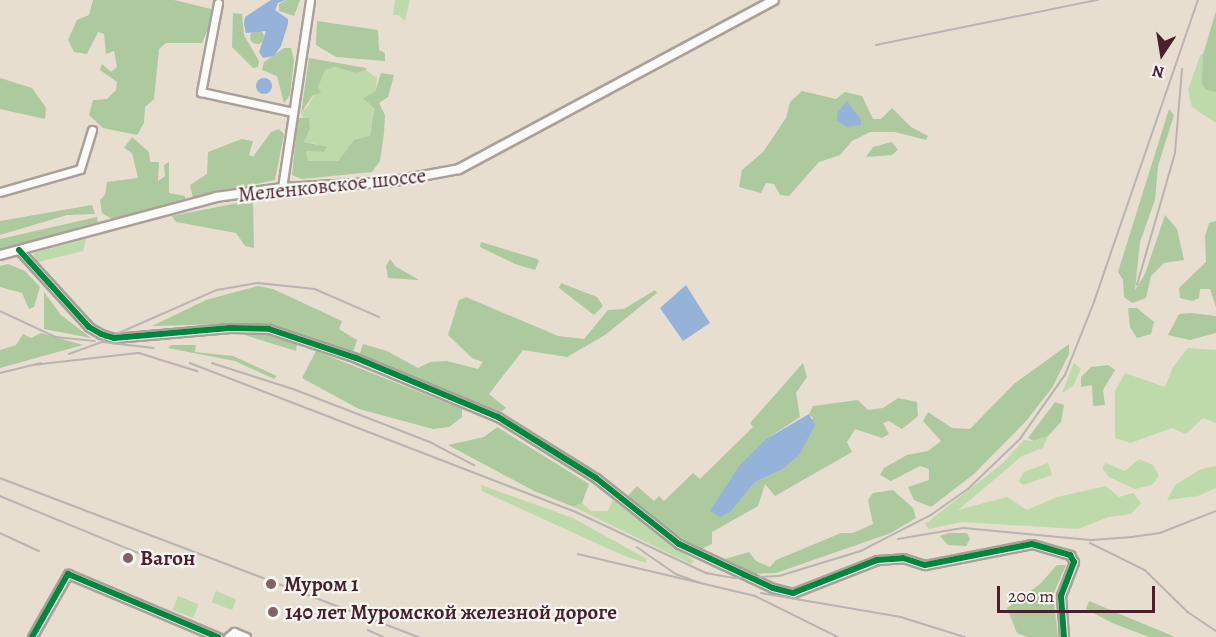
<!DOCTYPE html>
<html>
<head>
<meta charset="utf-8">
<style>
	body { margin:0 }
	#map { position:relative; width:1216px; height:637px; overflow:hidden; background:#e7ded0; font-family:Alegreya,serif }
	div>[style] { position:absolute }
	.green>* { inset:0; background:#bedaaa; transform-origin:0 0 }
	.forest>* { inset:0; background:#adc99e }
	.round { border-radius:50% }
	.water>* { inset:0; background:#95b3d8 }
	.roads { filter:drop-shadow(2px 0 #aaa099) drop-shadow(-2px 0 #aaa099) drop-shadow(0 2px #aaa099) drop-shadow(0 -2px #aaa099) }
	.minor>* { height:7px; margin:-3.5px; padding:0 3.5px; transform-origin:3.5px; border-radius:3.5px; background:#fbfaf8 }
	.major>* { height:8px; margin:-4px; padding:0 4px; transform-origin:4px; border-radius:4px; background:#fbfaf8 }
	.rail>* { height:1.5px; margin:-0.75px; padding:0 0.75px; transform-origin:0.75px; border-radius:0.75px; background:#b9b3b2 }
	.cycleway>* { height:6px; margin:-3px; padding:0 3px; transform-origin:3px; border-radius:3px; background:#00873e }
	.dots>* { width:16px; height:16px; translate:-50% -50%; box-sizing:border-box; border:3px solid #f6f6f2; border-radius:50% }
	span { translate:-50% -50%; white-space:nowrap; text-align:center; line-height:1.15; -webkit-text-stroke:4.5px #f6f6f2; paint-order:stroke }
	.street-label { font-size:21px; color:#4a1f2b }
	.poi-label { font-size:21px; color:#4a1f2b; font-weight:700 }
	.left { translate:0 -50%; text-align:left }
	.north { position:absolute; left:1132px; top:24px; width:60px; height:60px; -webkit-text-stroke:4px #f6f6f2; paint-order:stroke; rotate:192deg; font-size:16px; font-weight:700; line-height:24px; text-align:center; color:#4a1f2b }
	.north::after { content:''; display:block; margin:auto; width:21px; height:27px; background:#4a1f2b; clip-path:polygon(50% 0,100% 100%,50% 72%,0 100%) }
	.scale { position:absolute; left:997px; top:586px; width:158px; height:27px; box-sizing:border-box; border:3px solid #4a1f2b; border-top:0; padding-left:8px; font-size:18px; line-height:21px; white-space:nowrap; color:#4a1f2b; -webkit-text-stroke:4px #f6f6f2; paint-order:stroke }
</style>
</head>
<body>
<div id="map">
	<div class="green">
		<i style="clip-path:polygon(395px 0,410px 0,405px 21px,399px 15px,393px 15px)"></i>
		<i style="clip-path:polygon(1216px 41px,1216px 123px,1192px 107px,1188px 90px,1200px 56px)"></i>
		<i style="clip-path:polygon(335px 67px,355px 73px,366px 70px,377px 78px,370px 136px,347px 149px,338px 161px,308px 161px,306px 151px,324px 152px,316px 144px,304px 142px,310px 129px,309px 119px,303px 118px,301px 113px,309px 105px,325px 70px)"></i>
		<i style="clip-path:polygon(86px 239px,83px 251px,34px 263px,34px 253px)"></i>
		<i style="clip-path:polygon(1188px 348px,1216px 350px,1216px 423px,1203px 418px,1186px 434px,1172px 428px,1130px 443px,1115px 438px,1115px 391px,1125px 373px,1165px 387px,1173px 367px)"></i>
		<i style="clip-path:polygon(1074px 363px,1081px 369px,1073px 386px,1062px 393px)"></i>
		<i style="clip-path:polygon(1048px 436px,1043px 448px,1022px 456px,958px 510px,1007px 497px,1027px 510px,1057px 497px,1106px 486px,1119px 497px,1133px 493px,1141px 503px,1131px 514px,1109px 517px,1078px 529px,962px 522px,929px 529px,925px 524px,1003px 463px,1024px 440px,1034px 441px)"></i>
		<i style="clip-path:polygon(1139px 459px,1153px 465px,1159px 476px,1152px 485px,1135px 489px,1109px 477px,1102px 468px,1106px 463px,1125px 471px)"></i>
		<i style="clip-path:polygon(1048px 463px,1052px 475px,1023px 485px,1019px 481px,1024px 472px)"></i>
		<i style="clip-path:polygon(1216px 466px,1216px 488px,1198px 496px,1167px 500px,1175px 485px,1201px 469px)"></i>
		<i style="clip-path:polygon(481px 485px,573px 518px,647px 559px,646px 563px,627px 557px,589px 540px,482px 491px)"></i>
		<i style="clip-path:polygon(613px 500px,661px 536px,694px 561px,691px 564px,574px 507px,582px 503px,591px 511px,608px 511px)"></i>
		<i style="left:216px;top:591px;width:22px;height:12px;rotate:22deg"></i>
		<i style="left:178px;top:596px;width:22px;height:15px;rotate:21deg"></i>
	</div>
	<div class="forest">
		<i style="clip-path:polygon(93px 0,174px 0,211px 9px,211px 22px,202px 43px,166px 43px,159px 49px,154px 99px,145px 107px,144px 123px,137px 135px,103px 128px,89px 115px,93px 100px,107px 99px,116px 90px,117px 82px,100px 70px,102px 64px,111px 72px,117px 67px,114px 51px,106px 54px,104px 34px,98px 32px,87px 54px,74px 52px,68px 40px,77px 20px,89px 15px)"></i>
		<i style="clip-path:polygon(287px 0,300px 0,294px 16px,279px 11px,279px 4px)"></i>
		<i style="clip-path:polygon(1216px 11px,1216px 92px,1206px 90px,1202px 84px,1203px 55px)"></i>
		<i style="clip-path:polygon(233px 13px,242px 14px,244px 35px,259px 61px,258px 67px,253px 68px,232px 47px)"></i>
		<i style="clip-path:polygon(317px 21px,378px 30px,379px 50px,385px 53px,385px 61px,336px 57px,316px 45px)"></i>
		<i class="round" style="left:250px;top:30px;width:14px;height:14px"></i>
		<i style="clip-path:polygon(284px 48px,291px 48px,294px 60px,290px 95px,284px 103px,277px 76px,262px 70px,264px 62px)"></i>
		<i style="clip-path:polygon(309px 58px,366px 68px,366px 70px,355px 73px,335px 67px,325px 70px,318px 87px,321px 93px,313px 95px,301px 113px)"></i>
		<i style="clip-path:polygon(381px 73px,394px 75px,388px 97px,379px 103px,385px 115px,384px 133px,380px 161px,372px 172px,302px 179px,292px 175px,298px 118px,309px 118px,310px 129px,304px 142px,327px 147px,324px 152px,306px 151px,308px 161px,338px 161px,354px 140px,370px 136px,374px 108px,363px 98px,375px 92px)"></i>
		<i style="clip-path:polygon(0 78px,32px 88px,46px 108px,45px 119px,0 109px)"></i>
		<i style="clip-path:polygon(802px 91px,836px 99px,845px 92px,862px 96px,873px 119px,881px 119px,892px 108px,911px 127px,928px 136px,926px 140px,895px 132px,870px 132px,852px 141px,840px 155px,819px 162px,789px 196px,780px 195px,774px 184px,766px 183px,761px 193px,739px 187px,742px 170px,763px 152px,786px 118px,790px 102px)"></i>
		<i style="clip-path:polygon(1169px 109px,1174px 115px,1158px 166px,1155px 200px,1140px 242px,1135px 290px,1145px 274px,1165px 215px,1177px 229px,1184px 260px,1164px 263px,1151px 276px,1146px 298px,1132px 303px,1124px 297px,1123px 280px,1118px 272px)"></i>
		<i style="clip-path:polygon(279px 129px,284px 134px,275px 180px,193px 198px,190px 185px,207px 174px,208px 152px,242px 139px,253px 141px,249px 155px,253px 157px,271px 132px)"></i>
		<i style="clip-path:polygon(132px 137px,149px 152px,150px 162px,159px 162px,158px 181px,165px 176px,164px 165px,169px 162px,169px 193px,185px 196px,185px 201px,112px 219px,102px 213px,100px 200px,105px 195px,107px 182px,138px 178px,132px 153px,124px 148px)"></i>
		<i style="clip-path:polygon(892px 142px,898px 150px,892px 155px,866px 157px,873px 147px)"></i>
		<i style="clip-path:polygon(253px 200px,254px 248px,245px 246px,236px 233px,176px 222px,172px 216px)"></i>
		<i style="clip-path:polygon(92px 205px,95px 214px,67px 215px,0 235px,0 221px)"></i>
		<i style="clip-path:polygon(97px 217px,98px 222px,0 250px,0 239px)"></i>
		<i style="clip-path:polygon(1216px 221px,1216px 307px,1210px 289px,1200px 289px,1199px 298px,1192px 301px,1180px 298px,1179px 288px,1206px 262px,1205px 236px,1209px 223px)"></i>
		<i style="clip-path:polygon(481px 242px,537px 259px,539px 261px,535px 270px,515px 264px,480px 247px)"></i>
		<i style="clip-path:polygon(390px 259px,395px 266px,419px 280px,388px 278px,386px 266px)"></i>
		<i style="clip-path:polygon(8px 264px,25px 271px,40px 287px,34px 307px,29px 309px,22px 293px,0 287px,0 266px)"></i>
		<i style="clip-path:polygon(561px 283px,597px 297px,603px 306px,594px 315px,559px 288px)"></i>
		<i style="clip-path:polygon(258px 286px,273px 289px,342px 321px,339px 329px,357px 340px,353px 353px,268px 323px,152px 326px,206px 300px)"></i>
		<i style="clip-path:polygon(655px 290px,657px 293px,605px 335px,567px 357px,523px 350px,489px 394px,506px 408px,498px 414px,359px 356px,363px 344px,387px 351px,418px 368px,430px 362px,447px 361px,478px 369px,483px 362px,472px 358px,448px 335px,459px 300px,466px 297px,558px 336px,584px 339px,608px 310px,624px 309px)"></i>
		<i style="clip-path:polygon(44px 292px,61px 315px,91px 338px,44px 329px)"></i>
		<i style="clip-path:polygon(1128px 308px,1137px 308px,1154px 322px,1151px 334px,1137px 338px,1130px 327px)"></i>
		<i style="clip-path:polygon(1191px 313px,1216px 316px,1216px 333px,1190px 340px,1168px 335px,1179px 314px)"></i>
		<i style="clip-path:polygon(238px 329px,269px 333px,297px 344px,296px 351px,232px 331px)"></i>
		<i style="clip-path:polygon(41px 333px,83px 345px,0 368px,0 350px,16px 345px,23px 334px,31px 338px)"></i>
		<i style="clip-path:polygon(1069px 344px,1069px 354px,1052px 388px,1026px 421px,974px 474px,931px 507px,914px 500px,908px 487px,929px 480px,929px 469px,920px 466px,891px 481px,880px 475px,884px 468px,907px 455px,928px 451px,941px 441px,923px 421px,928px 412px,952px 428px,970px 429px,1014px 384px)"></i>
		<i style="clip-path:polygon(171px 345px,196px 345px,195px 352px,233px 356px,277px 376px,274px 379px,235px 361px,168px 348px)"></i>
		<i style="clip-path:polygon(316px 351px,462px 409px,462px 417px,449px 427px,433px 429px,359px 409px,302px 378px)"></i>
		<i style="clip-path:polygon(803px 363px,807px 377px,796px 393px,800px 417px,766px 439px,740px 500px,755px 482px,783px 469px,813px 418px,809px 414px,813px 406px,858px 400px,868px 410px,883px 408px,898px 398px,917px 402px,918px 416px,902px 429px,889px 421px,883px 423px,889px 434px,882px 438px,855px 429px,847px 442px,852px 452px,775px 496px,765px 484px,758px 506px,712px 532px,712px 544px,699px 550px,626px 498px,637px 486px,654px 501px,659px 496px,664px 501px,693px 473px,700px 479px,753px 427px,750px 423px)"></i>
		<i style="clip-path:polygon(1108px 365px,1115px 370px,1103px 390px,1105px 405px,1093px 406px,1092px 385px,1081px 387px,1081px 377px,1091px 367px)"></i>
		<i style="clip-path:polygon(1055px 402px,1064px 405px,1061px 422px,1048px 436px,1034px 441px,1028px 438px)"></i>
		<i style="clip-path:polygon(497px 427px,589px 484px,582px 503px,574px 507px,534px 491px,448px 445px,484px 437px)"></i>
		<i style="clip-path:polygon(893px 490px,913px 508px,916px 518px,891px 533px,776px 573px,749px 574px,724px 563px,725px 559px,749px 552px,756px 561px,770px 567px,776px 560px,841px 533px,853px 533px,873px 524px,868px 500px,873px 493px)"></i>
		<i style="clip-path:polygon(949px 533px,967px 533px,970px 539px,966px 546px,948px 545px,940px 536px)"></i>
		<i style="clip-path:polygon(1057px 565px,1066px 565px,1053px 595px,1058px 637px,1027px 637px,1017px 633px,1007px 608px,1040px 584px)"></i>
		<i style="clip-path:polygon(1089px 601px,1175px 637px,1149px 637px,1112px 623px,1086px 609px)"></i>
	</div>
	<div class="water">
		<i style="clip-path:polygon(271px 0,286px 0,278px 3px,275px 10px,288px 19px,288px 24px,281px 46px,274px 56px,263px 58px,259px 52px,266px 31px,246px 33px,244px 24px,245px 17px)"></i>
		<i class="round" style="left:256px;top:78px;width:16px;height:16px"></i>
		<i style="clip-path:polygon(847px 101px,861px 120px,861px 125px,847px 127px,837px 121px,838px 112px)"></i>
		<i style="clip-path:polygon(686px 285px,710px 323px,683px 341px,660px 308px)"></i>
		<i style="clip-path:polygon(809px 414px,815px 425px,799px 455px,783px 469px,755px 482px,730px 512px,720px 517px,710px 511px,739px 466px,766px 439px)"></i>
	</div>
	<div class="roads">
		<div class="minor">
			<i style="left:218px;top:3px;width:91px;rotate:100.8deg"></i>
			<i style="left:201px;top:92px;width:94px;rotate:12.3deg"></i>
			<i style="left:282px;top:188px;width:190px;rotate:-81.5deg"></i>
			<i style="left:0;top:192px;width:83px;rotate:-16deg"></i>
			<i style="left:80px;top:169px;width:41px;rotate:-72.9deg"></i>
			<i style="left:19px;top:250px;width:104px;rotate:47.7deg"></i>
			<i style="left:89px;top:327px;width:14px;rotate:30deg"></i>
			<i style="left:101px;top:334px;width:14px;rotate:17deg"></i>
			<i style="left:114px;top:338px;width:116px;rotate:-4.9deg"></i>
			<i style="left:230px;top:328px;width:39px;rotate:1deg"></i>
			<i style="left:269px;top:329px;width:92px;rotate:18.4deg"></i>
			<i style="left:356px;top:358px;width:154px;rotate:22.6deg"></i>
			<i style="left:498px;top:417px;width:115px;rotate:31.9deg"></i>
			<i style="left:596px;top:478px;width:106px;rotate:38.5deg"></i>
			<i style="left:679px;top:544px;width:104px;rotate:25.1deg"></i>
			<i style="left:773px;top:588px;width:21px;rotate:14deg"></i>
			<i style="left:793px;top:593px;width:90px;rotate:-21.4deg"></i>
			<i style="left:877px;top:560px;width:26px;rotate:-4deg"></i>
			<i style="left:903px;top:558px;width:23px;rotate:18deg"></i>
			<i style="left:925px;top:565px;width:109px;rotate:-11.1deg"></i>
			<i style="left:1032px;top:544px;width:40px;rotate:16deg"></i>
			<i style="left:1070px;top:555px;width:8px;rotate:60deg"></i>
			<i style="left:1074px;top:562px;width:36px;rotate:111deg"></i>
			<i style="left:1061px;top:596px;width:41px;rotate:85.8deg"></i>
			<i style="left:32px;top:637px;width:73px;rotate:-60.3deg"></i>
			<i style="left:68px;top:574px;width:163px;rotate:22.8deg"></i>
			<i style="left:228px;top:637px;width:8px;rotate:-40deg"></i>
			<i style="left:234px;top:632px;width:13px;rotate:23deg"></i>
		</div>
		<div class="major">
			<i style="left:0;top:255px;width:224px;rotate:-15deg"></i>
			<i style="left:216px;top:197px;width:67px;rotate:-7.8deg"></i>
			<i style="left:282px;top:188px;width:107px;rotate:-3.2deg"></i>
			<i style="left:389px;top:182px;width:71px;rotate:-10.5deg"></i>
			<i style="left:459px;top:169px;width:357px;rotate:-28.2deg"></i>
		</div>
	</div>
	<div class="rail">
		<i style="left:876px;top:45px;width:227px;rotate:-11.5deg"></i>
		<i style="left:1137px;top:285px;width:137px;rotate:-73.9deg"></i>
		<i style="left:1175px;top:153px;width:84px;rotate:-85.2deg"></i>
		<i style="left:0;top:311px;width:62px;rotate:24.9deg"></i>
		<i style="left:56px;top:337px;width:39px;rotate:6deg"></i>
		<i style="left:103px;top:340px;width:124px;rotate:-23.7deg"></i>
		<i style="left:217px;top:290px;width:42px;rotate:-9.7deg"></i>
		<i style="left:258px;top:283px;width:57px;rotate:6deg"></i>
		<i style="left:315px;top:289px;width:70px;rotate:23.6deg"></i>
		<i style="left:69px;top:354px;width:35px;rotate:-20deg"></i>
		<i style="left:102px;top:342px;width:52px;rotate:6.6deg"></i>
		<i style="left:190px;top:363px;width:414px;rotate:21.1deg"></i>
		<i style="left:576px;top:512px;width:144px;rotate:25.1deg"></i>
		<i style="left:706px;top:573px;width:29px;rotate:10deg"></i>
		<i style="left:735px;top:578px;width:44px;rotate:-2.6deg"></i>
		<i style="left:779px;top:576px;width:86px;rotate:-17deg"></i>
		<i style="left:861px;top:551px;width:79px;rotate:-27.2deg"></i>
		<i style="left:931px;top:515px;width:45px;rotate:-35.1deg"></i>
		<i style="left:968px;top:489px;width:72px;rotate:-43.9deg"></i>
		<i style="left:1020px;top:439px;width:78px;rotate:-54.9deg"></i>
		<i style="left:1065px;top:375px;width:79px;rotate:-68.3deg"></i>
		<i style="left:1094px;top:302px;width:319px;rotate:-71deg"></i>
		<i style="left:212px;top:363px;width:88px;rotate:17.8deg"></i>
		<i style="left:296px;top:390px;width:144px;rotate:21.2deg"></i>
		<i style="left:430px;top:442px;width:50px;rotate:27.6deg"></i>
		<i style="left:33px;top:365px;width:107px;rotate:-6.5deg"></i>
		<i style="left:139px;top:353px;width:61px;rotate:17.2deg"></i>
		<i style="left:0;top:373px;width:42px;rotate:-13.7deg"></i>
		<i style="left:0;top:478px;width:448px;rotate:20.8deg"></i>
		<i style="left:0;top:496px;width:168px;rotate:22.4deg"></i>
		<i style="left:0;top:533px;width:43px;rotate:24.8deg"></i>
		<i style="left:898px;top:539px;width:67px;rotate:-9.5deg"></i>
		<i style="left:964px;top:528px;width:129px;rotate:5.4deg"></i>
		<i style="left:1092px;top:540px;width:40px;rotate:-4.3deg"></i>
		<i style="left:1132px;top:537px;width:28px;rotate:-8deg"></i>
		<i style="left:1160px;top:533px;width:60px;rotate:-21.4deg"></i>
		<i style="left:1090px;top:543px;width:61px;rotate:26.1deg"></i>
		<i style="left:1145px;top:570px;width:60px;rotate:44.3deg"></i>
		<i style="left:1188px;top:612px;width:34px;rotate:34deg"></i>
		<i style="left:637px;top:547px;width:47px;rotate:34.7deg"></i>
		<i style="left:676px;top:574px;width:27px;rotate:20deg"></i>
		<i style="left:578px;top:554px;width:182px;rotate:13.3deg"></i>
		<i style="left:755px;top:596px;width:93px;rotate:26.3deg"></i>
		<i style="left:761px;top:593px;width:142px;rotate:9.7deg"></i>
		<i style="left:901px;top:617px;width:67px;rotate:17.4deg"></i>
		<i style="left:368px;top:630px;width:17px;rotate:24deg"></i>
	</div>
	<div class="cycleway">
		<i style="left:19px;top:250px;width:104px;rotate:47.7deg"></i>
		<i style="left:89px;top:327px;width:14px;rotate:30deg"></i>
		<i style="left:101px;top:334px;width:14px;rotate:17deg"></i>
		<i style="left:114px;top:338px;width:116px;rotate:-4.9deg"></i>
		<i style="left:230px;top:328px;width:39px;rotate:1deg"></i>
		<i style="left:269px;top:329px;width:92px;rotate:18.4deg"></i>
		<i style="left:356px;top:358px;width:154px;rotate:22.6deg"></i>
		<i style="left:498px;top:417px;width:115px;rotate:31.9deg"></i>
		<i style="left:596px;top:478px;width:106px;rotate:38.5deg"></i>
		<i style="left:679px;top:544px;width:104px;rotate:25.1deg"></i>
		<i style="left:773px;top:588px;width:21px;rotate:14deg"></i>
		<i style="left:793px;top:593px;width:90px;rotate:-21.4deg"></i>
		<i style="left:877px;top:560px;width:26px;rotate:-4deg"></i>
		<i style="left:903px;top:558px;width:23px;rotate:18deg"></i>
		<i style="left:925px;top:565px;width:109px;rotate:-11.1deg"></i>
		<i style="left:1032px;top:544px;width:40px;rotate:16deg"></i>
		<i style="left:1070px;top:555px;width:8px;rotate:60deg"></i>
		<i style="left:1074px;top:562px;width:36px;rotate:111deg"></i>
		<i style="left:1061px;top:596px;width:41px;rotate:85.8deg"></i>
		<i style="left:32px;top:637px;width:73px;rotate:-60.3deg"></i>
		<i style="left:68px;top:574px;width:163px;rotate:22.8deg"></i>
	</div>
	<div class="dots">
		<i style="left:128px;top:558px;background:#816265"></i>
		<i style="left:271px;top:584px;background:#816265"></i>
		<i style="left:273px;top:612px;background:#816265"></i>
	</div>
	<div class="street-label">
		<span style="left:332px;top:185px;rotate:-6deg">Меленковское шоссе</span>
	</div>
	<div class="poi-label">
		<span class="left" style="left:140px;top:558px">Вагон</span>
		<span class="left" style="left:284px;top:584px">Муром 1</span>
		<span class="left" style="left:285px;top:612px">140 лет Муромской железной дороге</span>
	</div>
	<div class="north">N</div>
	<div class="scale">200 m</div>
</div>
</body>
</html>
